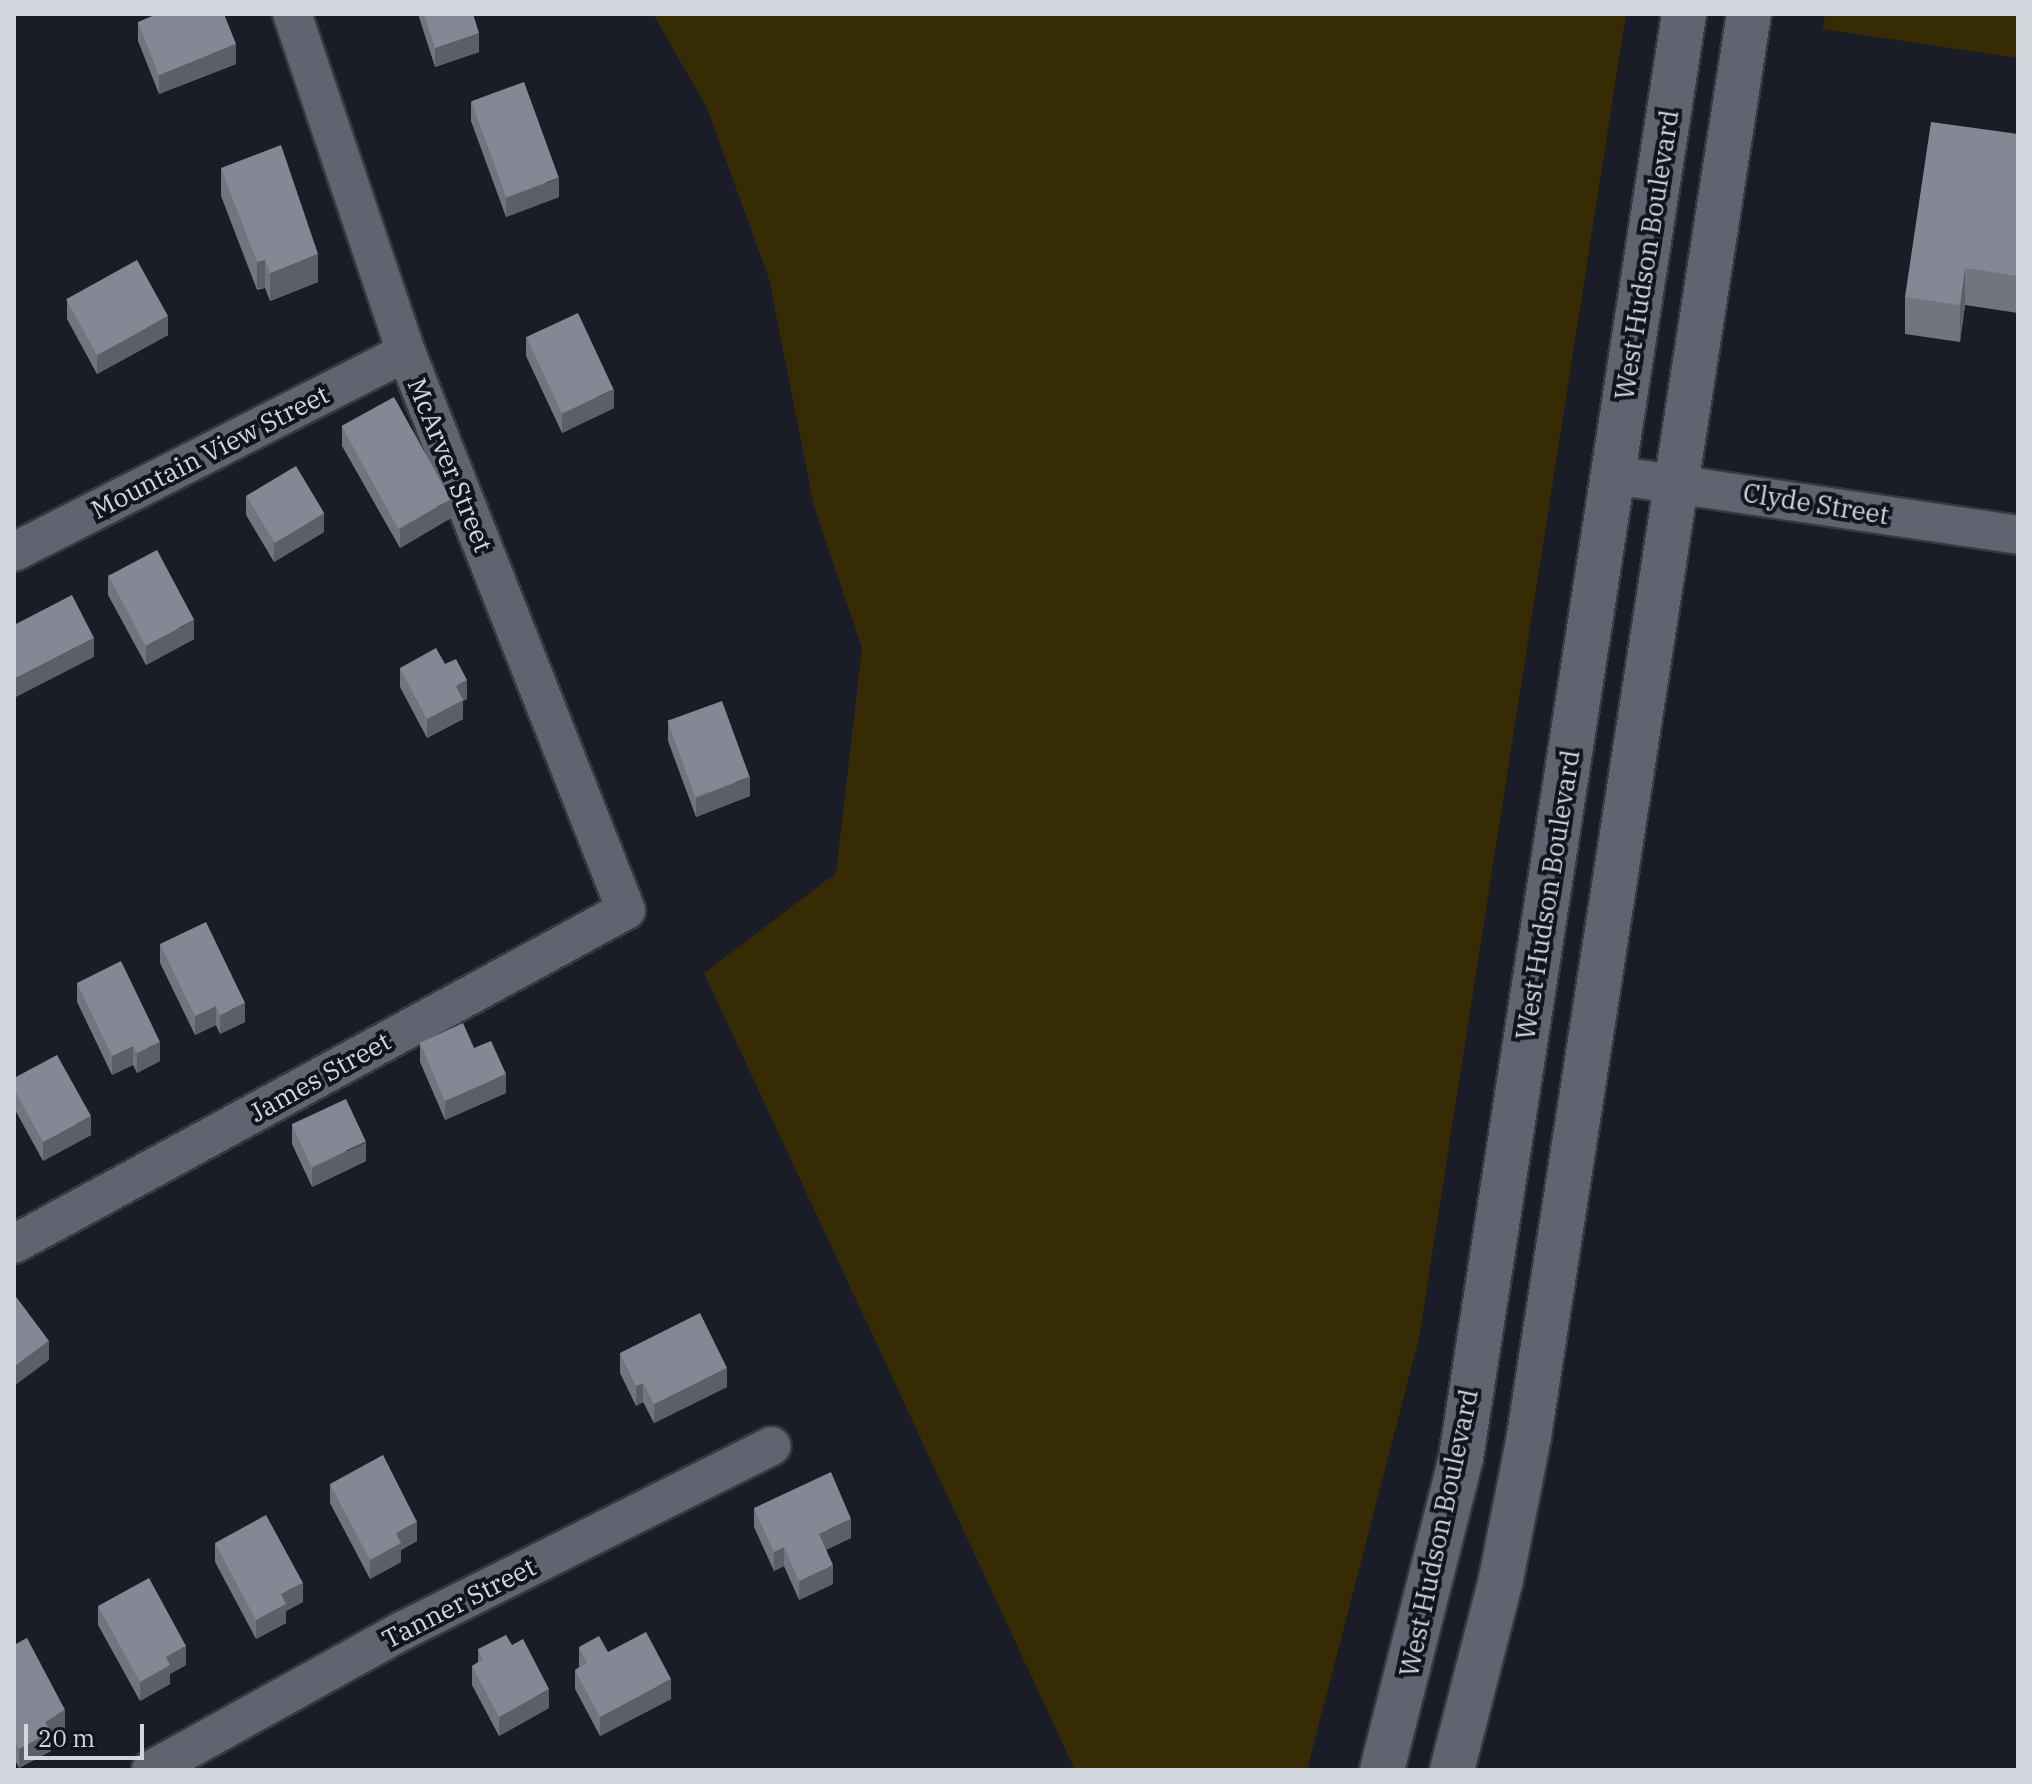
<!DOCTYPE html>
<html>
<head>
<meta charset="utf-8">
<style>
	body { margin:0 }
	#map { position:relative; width:2032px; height:1784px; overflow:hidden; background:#1a1d27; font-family:"IBM Plex Serif",serif }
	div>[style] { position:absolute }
	.green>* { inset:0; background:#372b03 }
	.roads { filter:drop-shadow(2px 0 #373940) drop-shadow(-2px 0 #373940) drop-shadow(0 2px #373940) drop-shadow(0 -2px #373940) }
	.minor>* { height:38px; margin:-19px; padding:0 19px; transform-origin:19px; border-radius:19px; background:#616470 }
	.secondary>* { height:44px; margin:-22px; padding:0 22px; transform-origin:22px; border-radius:22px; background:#616470 }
	.wall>* { inset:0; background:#727580 }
	.shaded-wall>* { inset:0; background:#5c5f68; transform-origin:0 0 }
	.building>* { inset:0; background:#848895; transform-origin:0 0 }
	span { translate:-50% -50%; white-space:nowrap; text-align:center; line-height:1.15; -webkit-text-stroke:8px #11131d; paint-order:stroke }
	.street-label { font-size:26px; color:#d4d6dd }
	.frame { position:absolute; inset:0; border:16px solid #d4d6dd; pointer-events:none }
	.scale { position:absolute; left:24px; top:1724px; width:120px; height:36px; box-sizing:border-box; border:4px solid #d4d6dd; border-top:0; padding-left:10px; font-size:24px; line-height:28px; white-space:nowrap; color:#d4d6dd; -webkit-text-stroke:6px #11131d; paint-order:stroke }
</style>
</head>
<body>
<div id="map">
	<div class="green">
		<i style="clip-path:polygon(653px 14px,1626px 14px,1419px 1338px,1307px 1770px,1075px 1770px,704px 973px,836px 873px,862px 648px,814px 506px,769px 279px,707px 108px)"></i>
		<i style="clip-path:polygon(1825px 14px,2018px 14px,2018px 58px,1822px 29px)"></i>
	</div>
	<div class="roads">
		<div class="minor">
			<i style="left:1613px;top:475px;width:409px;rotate:8.4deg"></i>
			<i style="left:14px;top:552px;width:440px;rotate:-27deg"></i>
			<i style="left:14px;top:1244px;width:697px;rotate:-28.62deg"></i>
			<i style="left:626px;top:910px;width:600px;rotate:-111.52deg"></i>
			<i style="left:406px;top:352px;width:357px;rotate:-108.6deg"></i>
			<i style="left:151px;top:1770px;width:289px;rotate:-29deg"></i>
			<i style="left:404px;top:1630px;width:411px;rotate:-26.6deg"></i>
		</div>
		<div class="secondary">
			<i style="left:1382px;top:1770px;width:322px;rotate:-75.8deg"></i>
			<i style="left:1461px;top:1458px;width:1461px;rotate:-81.22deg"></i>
			<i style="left:1452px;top:1770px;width:197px;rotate:-75.6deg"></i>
			<i style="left:1501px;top:1579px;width:146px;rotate:-78.9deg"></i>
			<i style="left:1529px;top:1436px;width:1439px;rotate:-81.21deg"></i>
		</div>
	</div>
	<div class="wall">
		<i style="clip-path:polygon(418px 14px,473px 14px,479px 52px,435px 67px)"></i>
		<i style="clip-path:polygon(138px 22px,236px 64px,159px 94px,138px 41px)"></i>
		<i style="clip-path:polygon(471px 101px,559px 197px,506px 217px,471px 121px)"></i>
		<i style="clip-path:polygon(2018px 134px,2018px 313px,1965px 305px,1960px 342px,1905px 334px,1905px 297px)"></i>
		<i style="clip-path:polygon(221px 168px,318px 282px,270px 301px,265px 288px,257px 290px,221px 196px)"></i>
		<i style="clip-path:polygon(67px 300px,168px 335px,97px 374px,67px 319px)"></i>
		<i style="clip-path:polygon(526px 337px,614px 408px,562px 433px,526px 356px)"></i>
		<i style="clip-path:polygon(342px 427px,451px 518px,400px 548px,342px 446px)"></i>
		<i style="clip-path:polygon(246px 496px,324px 532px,274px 562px,246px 515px)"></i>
		<i style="clip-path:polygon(108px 575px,194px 639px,146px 665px,108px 595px)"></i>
		<i style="clip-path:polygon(445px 664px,467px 699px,463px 701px,463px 719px,427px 738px,400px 687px,400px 668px)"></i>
		<i style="clip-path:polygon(668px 722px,750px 796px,696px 817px,668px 741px)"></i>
		<i style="clip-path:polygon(160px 944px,245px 1022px,220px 1034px,216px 1025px,195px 1035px,160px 963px)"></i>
		<i style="clip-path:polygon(77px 983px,160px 1061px,137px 1073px,133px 1065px,112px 1075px,77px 1002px)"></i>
		<i style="clip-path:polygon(420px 1043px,474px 1048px,506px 1093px,445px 1120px,420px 1062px)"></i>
		<i style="clip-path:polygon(14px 1078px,91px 1135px,43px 1161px,14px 1108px)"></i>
		<i style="clip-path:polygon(292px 1125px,366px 1161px,312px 1187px,292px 1144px)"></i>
		<i style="clip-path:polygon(620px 1353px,727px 1387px,654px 1423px,643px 1402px,636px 1406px,620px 1373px)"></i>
		<i style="clip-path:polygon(330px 1484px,417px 1541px,401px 1550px,401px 1562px,370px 1579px,330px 1503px)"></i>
		<i style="clip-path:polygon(754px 1508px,851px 1538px,826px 1550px,833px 1584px,799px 1600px,784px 1566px,774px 1571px,754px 1527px)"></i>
		<i style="clip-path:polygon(215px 1543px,303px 1602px,286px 1611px,286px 1623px,256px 1639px,215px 1562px)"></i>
		<i style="clip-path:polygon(98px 1606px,186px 1665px,170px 1674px,170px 1684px,140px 1701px,98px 1625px)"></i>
		<i style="clip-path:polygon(14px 1645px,65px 1729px,51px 1737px,51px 1751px,19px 1768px,14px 1758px)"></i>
		<i style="clip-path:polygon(579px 1647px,608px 1652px,671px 1699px,600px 1736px,575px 1689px,575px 1670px,579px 1667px)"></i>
		<i style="clip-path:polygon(478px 1649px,549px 1708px,499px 1736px,472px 1685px,472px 1666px,478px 1662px)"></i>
	</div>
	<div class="shaded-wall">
		<i style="clip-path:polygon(479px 33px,479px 52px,435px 67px,435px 48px)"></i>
		<i style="clip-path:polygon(236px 44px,236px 64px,159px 94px,159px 75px)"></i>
		<i style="clip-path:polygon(559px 178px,559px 197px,506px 217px,506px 198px)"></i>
		<i style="clip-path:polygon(318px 254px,318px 282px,270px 301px,270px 273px)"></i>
		<i style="left:265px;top:260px;width:28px;height:8px;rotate:90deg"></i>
		<i style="clip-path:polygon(1965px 268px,1965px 305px,1960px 342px,1960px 305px)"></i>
		<i style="clip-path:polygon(168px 316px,168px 335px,97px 374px,97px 355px)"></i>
		<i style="clip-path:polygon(614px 389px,614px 408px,562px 433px,562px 414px)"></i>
		<i style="clip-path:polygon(451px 499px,451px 518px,400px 548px,400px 529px)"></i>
		<i style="clip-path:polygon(324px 513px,324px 532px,274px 562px,274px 543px)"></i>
		<i style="clip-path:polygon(194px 620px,194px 639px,146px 665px,146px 646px)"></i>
		<i style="clip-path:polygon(94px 638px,94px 657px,14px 698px,14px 679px)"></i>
		<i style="clip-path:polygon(467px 680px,467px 699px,463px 701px,463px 719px,427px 738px,427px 719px,456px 686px)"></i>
		<i style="clip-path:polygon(750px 777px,750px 796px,696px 817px,696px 798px)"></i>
		<i style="clip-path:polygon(245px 1003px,245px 1022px,220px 1034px,220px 1015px)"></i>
		<i style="clip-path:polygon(216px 1006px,216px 1025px,195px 1035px,195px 1016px)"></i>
		<i style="clip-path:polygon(160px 1042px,160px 1061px,137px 1073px,137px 1053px)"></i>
		<i style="clip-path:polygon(133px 1046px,133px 1065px,112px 1075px,112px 1056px)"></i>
		<i style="clip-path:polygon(506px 1074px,506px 1093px,445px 1120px,445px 1101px)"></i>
		<i style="clip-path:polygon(91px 1116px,91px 1135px,43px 1161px,43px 1142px)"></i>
		<i style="clip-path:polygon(366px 1142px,366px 1161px,312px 1187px,312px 1168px)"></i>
		<i style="clip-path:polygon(49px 1341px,49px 1360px,14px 1386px,14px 1367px)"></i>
		<i style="clip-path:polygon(727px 1368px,727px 1387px,654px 1423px,654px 1404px)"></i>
		<i style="clip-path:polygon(643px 1383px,643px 1402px,636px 1406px,636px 1386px)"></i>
		<i style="clip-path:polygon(851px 1519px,851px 1538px,819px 1553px,819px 1534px)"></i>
		<i style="clip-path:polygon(417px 1522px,417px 1541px,401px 1550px,401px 1562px,370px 1579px,370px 1560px,396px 1533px)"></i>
		<i style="clip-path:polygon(784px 1547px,784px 1566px,774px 1571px,774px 1552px)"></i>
		<i style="clip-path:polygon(833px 1565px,833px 1584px,799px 1600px,799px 1581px)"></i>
		<i style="clip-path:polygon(303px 1583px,303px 1602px,286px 1611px,286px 1623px,256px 1639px,256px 1620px,281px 1594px)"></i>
		<i style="clip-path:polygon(186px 1646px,186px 1665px,170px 1674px,170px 1684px,140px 1701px,140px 1682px,166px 1657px)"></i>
		<i style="clip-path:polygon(671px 1679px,671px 1699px,600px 1736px,600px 1717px)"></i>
		<i style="clip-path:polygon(549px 1689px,549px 1708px,499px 1736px,499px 1717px)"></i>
		<i style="clip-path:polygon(65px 1710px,65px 1729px,51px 1737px,51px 1751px,19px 1768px,19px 1749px,45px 1722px)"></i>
	</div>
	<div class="building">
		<i style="clip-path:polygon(157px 14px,224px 14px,236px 44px,159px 75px,138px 22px)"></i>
		<i style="clip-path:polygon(424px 14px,473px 14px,479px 33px,435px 48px)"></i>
		<i style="left:524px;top:82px;width:102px;height:56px;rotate:70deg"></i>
		<i style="clip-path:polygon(1931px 122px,2018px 134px,2018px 276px,1965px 268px,1960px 305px,1905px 297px)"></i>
		<i style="clip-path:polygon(281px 145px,318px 254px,270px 273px,265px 260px,257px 262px,221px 168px)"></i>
		<i style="left:137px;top:260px;width:64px;height:81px;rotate:61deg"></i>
		<i style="left:578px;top:313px;width:84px;height:57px;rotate:65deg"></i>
		<i style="left:394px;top:397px;width:117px;height:60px;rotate:61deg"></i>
		<i style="left:296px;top:466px;width:55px;height:58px;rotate:59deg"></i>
		<i style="left:157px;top:550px;width:79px;height:55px;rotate:62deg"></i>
		<i style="clip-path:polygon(72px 595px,94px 638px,14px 679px,14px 625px)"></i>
		<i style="clip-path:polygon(436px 648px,445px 664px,456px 659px,467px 680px,456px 686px,463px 700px,427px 719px,400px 668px)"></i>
		<i style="left:722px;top:701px;width:81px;height:58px;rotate:70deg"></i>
		<i style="clip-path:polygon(206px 922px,245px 1003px,220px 1015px,216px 1006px,195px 1016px,160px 944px)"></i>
		<i style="clip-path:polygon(121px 961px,160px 1042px,137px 1053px,133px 1046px,112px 1056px,77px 983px)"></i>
		<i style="clip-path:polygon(463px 1023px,474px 1048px,491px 1041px,506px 1074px,445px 1101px,420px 1043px)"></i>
		<i style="clip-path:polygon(57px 1055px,91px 1116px,43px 1142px,14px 1089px,14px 1078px)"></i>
		<i style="left:346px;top:1099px;width:47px;height:60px;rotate:65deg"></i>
		<i style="clip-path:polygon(14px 1294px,49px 1341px,14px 1367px)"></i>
		<i style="clip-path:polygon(700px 1313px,727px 1368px,654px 1404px,643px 1383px,636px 1386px,620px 1353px)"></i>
		<i style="clip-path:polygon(383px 1455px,417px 1522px,396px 1533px,401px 1543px,370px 1560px,330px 1484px)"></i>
		<i style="clip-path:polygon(831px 1472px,851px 1519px,819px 1534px,833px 1565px,799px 1581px,784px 1547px,774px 1552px,754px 1508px)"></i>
		<i style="clip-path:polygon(266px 1515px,303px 1583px,281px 1594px,286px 1604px,256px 1620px,215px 1543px)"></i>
		<i style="clip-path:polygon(149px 1578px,186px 1646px,166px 1657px,170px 1665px,140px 1682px,98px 1606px)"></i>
		<i style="clip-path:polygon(646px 1632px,671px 1679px,600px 1717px,575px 1670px,587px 1663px,579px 1647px,599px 1636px,608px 1652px)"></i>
		<i style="clip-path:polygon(506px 1635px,512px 1645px,523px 1639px,549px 1689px,499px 1717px,472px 1666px,483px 1660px,478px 1649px)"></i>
		<i style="clip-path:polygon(27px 1638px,65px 1710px,45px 1722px,51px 1732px,19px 1749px,14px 1739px,14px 1645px)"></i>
	</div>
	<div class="street-label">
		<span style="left:1647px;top:255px;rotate:-81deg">West Hudson Boulevard</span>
		<span style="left:210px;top:452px;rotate:-27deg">Mountain View Street</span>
		<span style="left:450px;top:465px;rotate:68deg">McArver Street</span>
		<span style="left:1816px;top:504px;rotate:9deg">Clyde Street</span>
		<span style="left:1548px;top:895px;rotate:-81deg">West Hudson Boulevard</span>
		<span style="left:320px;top:1077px;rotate:-29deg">James Street</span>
		<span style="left:1439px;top:1533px;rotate:-78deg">West Hudson Boulevard</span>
		<span style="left:459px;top:1603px;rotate:-27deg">Tanner Street</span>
	</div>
	<div class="frame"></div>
	<div class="scale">20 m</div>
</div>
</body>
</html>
